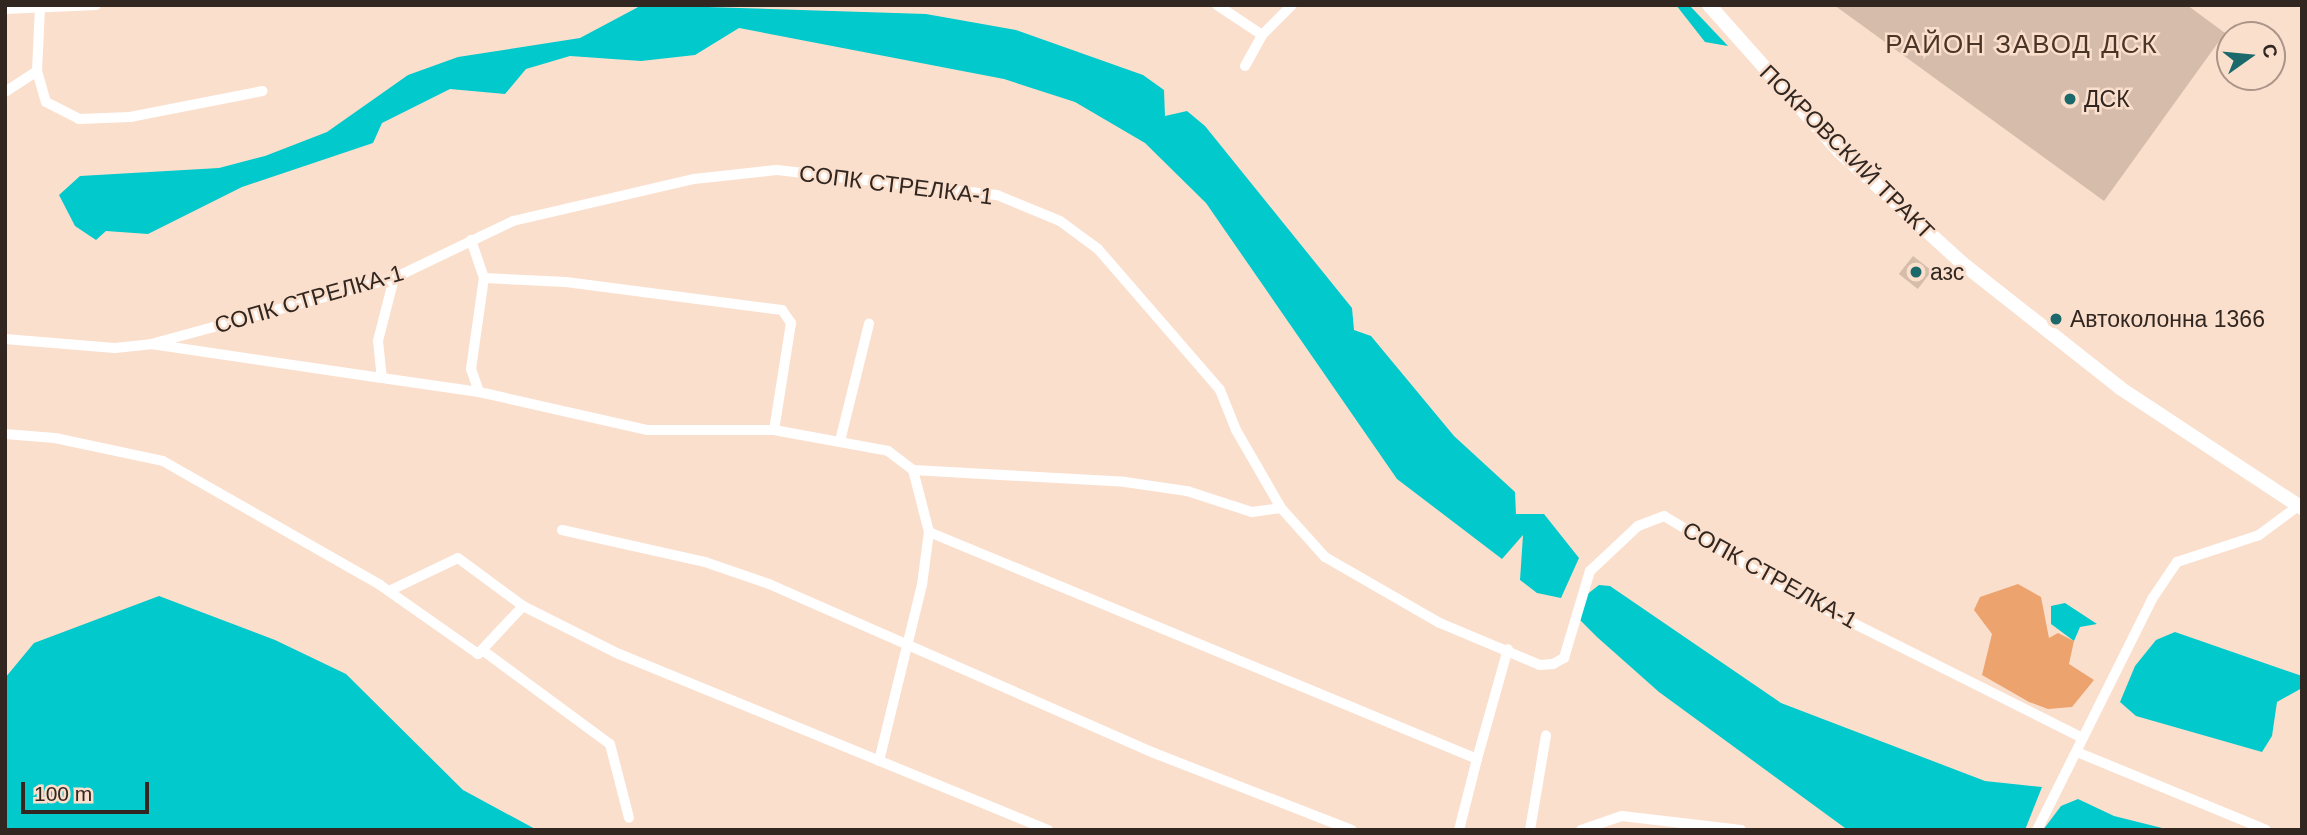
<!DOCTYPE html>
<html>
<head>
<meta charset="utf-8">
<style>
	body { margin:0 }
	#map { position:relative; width:2307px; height:835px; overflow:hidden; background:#fbdfcd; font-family:Helvetica,sans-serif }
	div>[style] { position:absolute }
	.green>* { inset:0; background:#eca36e }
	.water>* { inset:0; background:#02c9cb }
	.building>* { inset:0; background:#d6bcaa; transform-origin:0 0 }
	.minor>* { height:10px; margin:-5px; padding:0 5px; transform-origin:5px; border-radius:5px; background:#fff }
	.major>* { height:14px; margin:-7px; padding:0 7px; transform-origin:7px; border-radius:7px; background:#fff }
	.dots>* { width:19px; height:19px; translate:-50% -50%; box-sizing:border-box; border:4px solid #fbdfcd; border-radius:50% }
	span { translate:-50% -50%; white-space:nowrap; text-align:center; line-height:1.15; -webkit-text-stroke:5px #fbdfcd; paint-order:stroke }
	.poi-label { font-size:23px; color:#312620 }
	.left { translate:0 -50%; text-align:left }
	.street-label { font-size:23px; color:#312620 }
	.quarter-label { font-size:26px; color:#4a3526; letter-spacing:2px }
	.frame { position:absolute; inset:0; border:7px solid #312620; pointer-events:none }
	.north { position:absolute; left:2216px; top:21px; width:70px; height:70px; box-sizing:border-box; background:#fbdfcd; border:2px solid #aa9588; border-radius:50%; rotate:75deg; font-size:19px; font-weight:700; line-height:28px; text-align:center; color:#312620 }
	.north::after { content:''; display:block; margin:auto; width:24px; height:32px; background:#1c696b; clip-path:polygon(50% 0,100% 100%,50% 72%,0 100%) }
	.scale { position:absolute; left:21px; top:782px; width:128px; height:32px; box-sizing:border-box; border:4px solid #312620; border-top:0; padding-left:9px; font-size:21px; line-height:24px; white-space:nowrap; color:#312620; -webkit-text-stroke:5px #fbdfcd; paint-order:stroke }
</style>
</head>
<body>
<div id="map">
	<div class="green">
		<i style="clip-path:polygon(2018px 584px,2041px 597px,2049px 638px,2058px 633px,2074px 641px,2069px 664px,2094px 680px,2072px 707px,2048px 709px,2029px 702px,1982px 675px,1992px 634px,1974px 610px,1980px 597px)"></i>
	</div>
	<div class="water">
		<i style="clip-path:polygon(642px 5px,926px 14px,1016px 30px,1143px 75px,1164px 90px,1165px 116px,1187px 111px,1205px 126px,1352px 308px,1354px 330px,1371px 336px,1454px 436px,1515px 492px,1516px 514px,1544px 514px,1579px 558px,1561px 598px,1537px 593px,1520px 580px,1523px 535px,1502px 559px,1397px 479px,1206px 203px,1145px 143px,1075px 102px,1004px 79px,739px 28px,695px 55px,641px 61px,570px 56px,526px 69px,505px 94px,450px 89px,382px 123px,373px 143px,242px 187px,148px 234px,106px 231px,96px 240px,75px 226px,59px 195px,80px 176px,219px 168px,265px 156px,327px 132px,408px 75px,458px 57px,580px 38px)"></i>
		<i style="clip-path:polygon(1676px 5px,1691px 7px,1728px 46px,1705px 42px)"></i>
		<i style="clip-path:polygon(1599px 585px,1610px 586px,1781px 703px,1985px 781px,2042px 787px,2025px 830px,1845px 828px,1659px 692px,1597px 637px,1580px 620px,1585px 596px)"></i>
		<i style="clip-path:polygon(159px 596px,275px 640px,346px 674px,463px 790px,537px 830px,5px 830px,5px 678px,34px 643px)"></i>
		<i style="clip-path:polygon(2065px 603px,2097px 624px,2080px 627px,2074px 641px,2051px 624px,2051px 606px)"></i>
		<i style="clip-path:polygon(2175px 632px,2302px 676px,2302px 688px,2277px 702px,2272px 736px,2262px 752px,2136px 716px,2120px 702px,2135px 666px,2156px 640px)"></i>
		<i style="clip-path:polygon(2078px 799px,2114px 816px,2170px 830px,2043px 830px,2061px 806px)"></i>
	</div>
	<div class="building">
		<i style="clip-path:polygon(1834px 5px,2187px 5px,2225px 33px,2104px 201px)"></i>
		<i style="left:1913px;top:256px;width:24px;height:23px;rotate:38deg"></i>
	</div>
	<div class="minor">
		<i style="left:1217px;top:5px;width:54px;rotate:33.7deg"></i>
		<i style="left:5px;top:9px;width:91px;rotate:-2.5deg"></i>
		<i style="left:1245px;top:66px;width:35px;rotate:-61deg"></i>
		<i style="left:1262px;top:35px;width:42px;rotate:-45deg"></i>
		<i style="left:37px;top:71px;width:32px;rotate:74deg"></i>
		<i style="left:46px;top:102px;width:37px;rotate:27deg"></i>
		<i style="left:79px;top:119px;width:51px;rotate:-2.2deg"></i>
		<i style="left:130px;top:117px;width:135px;rotate:-11.1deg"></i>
		<i style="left:5px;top:92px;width:38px;rotate:-33deg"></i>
		<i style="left:37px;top:71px;width:63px;rotate:-87.3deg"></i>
		<i style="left:471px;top:240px;width:40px;rotate:71.1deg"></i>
		<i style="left:484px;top:278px;width:82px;rotate:2.8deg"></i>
		<i style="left:566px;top:282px;width:218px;rotate:7.4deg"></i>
		<i style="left:782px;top:310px;width:16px;rotate:55deg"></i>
		<i style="left:791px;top:323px;width:108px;rotate:99deg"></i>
		<i style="left:394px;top:278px;width:65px;rotate:104.3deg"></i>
		<i style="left:378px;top:341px;width:37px;rotate:84deg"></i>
		<i style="left:382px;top:378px;width:98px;rotate:8.2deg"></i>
		<i style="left:479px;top:392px;width:173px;rotate:12.7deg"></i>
		<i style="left:648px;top:430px;width:126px"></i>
		<i style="left:774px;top:430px;width:116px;rotate:10.4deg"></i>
		<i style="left:888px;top:451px;width:31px;rotate:37deg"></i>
		<i style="left:913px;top:470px;width:64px;rotate:75.5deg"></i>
		<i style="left:5px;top:339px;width:110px;rotate:4.7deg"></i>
		<i style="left:115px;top:348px;width:36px;rotate:-6deg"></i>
		<i style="left:151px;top:344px;width:233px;rotate:8.4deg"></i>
		<i style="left:151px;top:344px;width:252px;rotate:-15.2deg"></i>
		<i style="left:394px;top:278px;width:132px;rotate:-25.6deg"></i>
		<i style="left:513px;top:221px;width:186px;rotate:-13.1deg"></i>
		<i style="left:694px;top:179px;width:83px;rotate:-6.2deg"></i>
		<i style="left:777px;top:170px;width:221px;rotate:6.5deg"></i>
		<i style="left:997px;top:195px;width:68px;rotate:22.4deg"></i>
		<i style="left:1060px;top:221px;width:47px;rotate:36.4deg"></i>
		<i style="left:1098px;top:249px;width:186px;rotate:49.1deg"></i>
		<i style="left:1220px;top:390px;width:43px;rotate:68.2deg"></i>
		<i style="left:1236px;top:430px;width:90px;rotate:60deg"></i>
		<i style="left:1281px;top:508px;width:66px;rotate:48.1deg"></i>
		<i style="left:1325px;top:557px;width:133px;rotate:29.9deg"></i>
		<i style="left:1440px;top:623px;width:108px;rotate:22.8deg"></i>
		<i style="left:1540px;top:665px;width:13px;rotate:-4deg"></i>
		<i style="left:1553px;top:664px;width:13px;rotate:-29deg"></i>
		<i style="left:1564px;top:658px;width:91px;rotate:-73.4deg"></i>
		<i style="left:1590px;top:571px;width:66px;rotate:-43.2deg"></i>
		<i style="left:1638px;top:526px;width:28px;rotate:-21deg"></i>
		<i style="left:1664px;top:516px;width:148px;rotate:30.9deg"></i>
		<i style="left:1791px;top:592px;width:326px;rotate:26.6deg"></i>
		<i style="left:479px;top:392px;width:24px;rotate:-109deg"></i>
		<i style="left:471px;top:369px;width:92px;rotate:-81.9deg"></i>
		<i style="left:5px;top:434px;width:50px;rotate:4.6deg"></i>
		<i style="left:55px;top:438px;width:110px;rotate:12deg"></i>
		<i style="left:163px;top:461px;width:250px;rotate:29.7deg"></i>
		<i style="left:380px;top:585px;width:120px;rotate:35.1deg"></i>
		<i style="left:478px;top:654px;width:66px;rotate:-46.8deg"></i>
		<i style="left:523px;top:606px;width:107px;rotate:26.6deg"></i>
		<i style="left:619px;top:654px;width:464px;rotate:22.3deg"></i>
		<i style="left:840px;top:441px;width:121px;rotate:-76.1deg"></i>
		<i style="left:913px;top:470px;width:212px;rotate:3.2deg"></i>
		<i style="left:1125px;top:482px;width:63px;rotate:8.3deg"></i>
		<i style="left:1187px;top:491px;width:68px;rotate:17.9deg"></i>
		<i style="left:1252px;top:512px;width:29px;rotate:-8deg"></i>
		<i style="left:562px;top:530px;width:147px;rotate:12.6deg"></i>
		<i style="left:705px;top:562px;width:68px;rotate:19deg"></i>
		<i style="left:769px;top:584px;width:420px;rotate:23.7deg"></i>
		<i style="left:1154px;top:753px;width:212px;rotate:21.3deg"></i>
		<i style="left:389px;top:591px;width:76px;rotate:-25.6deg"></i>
		<i style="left:458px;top:558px;width:81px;rotate:36.4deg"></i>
		<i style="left:485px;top:652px;width:155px;rotate:36.4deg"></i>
		<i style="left:610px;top:744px;width:76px;rotate:75.6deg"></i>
		<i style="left:2077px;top:752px;width:204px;rotate:22.4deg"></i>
		<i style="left:1477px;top:759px;width:114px;rotate:-74.3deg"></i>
		<i style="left:879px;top:761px;width:181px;rotate:-76.3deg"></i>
		<i style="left:922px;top:585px;width:53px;rotate:-82.5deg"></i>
		<i style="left:929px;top:532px;width:593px;rotate:22.5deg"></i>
		<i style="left:1477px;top:759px;width:73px;rotate:104.2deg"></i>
		<i style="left:1530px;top:830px;width:96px;rotate:-80.4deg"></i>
		<i style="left:1581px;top:830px;width:43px;rotate:-18.9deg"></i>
		<i style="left:1622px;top:816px;width:120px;rotate:6.7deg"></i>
		<i style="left:2037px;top:830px;width:258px;rotate:-63.5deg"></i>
		<i style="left:2152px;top:599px;width:45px;rotate:-56deg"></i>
		<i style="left:2177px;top:562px;width:86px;rotate:-18.2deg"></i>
		<i style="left:2259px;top:535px;width:49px;rotate:-36.6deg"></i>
	</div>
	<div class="major">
		<i style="left:1709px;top:5px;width:195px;rotate:48.3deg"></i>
		<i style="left:1839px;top:151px;width:166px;rotate:42.3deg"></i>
		<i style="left:1962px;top:263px;width:201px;rotate:38.3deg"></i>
		<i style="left:2120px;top:388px;width:218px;rotate:33.4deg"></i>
	</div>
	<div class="dots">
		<i style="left:2070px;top:99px;background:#1c696b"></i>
		<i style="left:1916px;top:272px;background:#1c696b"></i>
		<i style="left:2056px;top:319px;background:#1c696b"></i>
	</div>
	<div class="poi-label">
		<span class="left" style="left:2084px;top:99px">ДСК</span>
		<span class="left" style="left:1930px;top:272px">азс</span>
		<span class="left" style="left:2070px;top:319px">Автоколонна 1366</span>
	</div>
	<div class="street-label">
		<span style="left:1847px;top:152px;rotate:45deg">ПОКРОВСКИЙ ТРАКТ</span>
		<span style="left:896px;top:185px;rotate:7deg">СОПК СТРЕЛКА-1</span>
		<span style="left:309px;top:299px;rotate:-16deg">СОПК СТРЕЛКА-1</span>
		<span style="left:1770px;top:575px;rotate:29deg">СОПК СТРЕЛКА-1</span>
	</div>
	<div class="quarter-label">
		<span style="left:2022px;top:45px">РАЙОН ЗАВОД ДСК</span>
	</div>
	<div class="frame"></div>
	<div class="north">С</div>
	<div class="scale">100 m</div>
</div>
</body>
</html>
